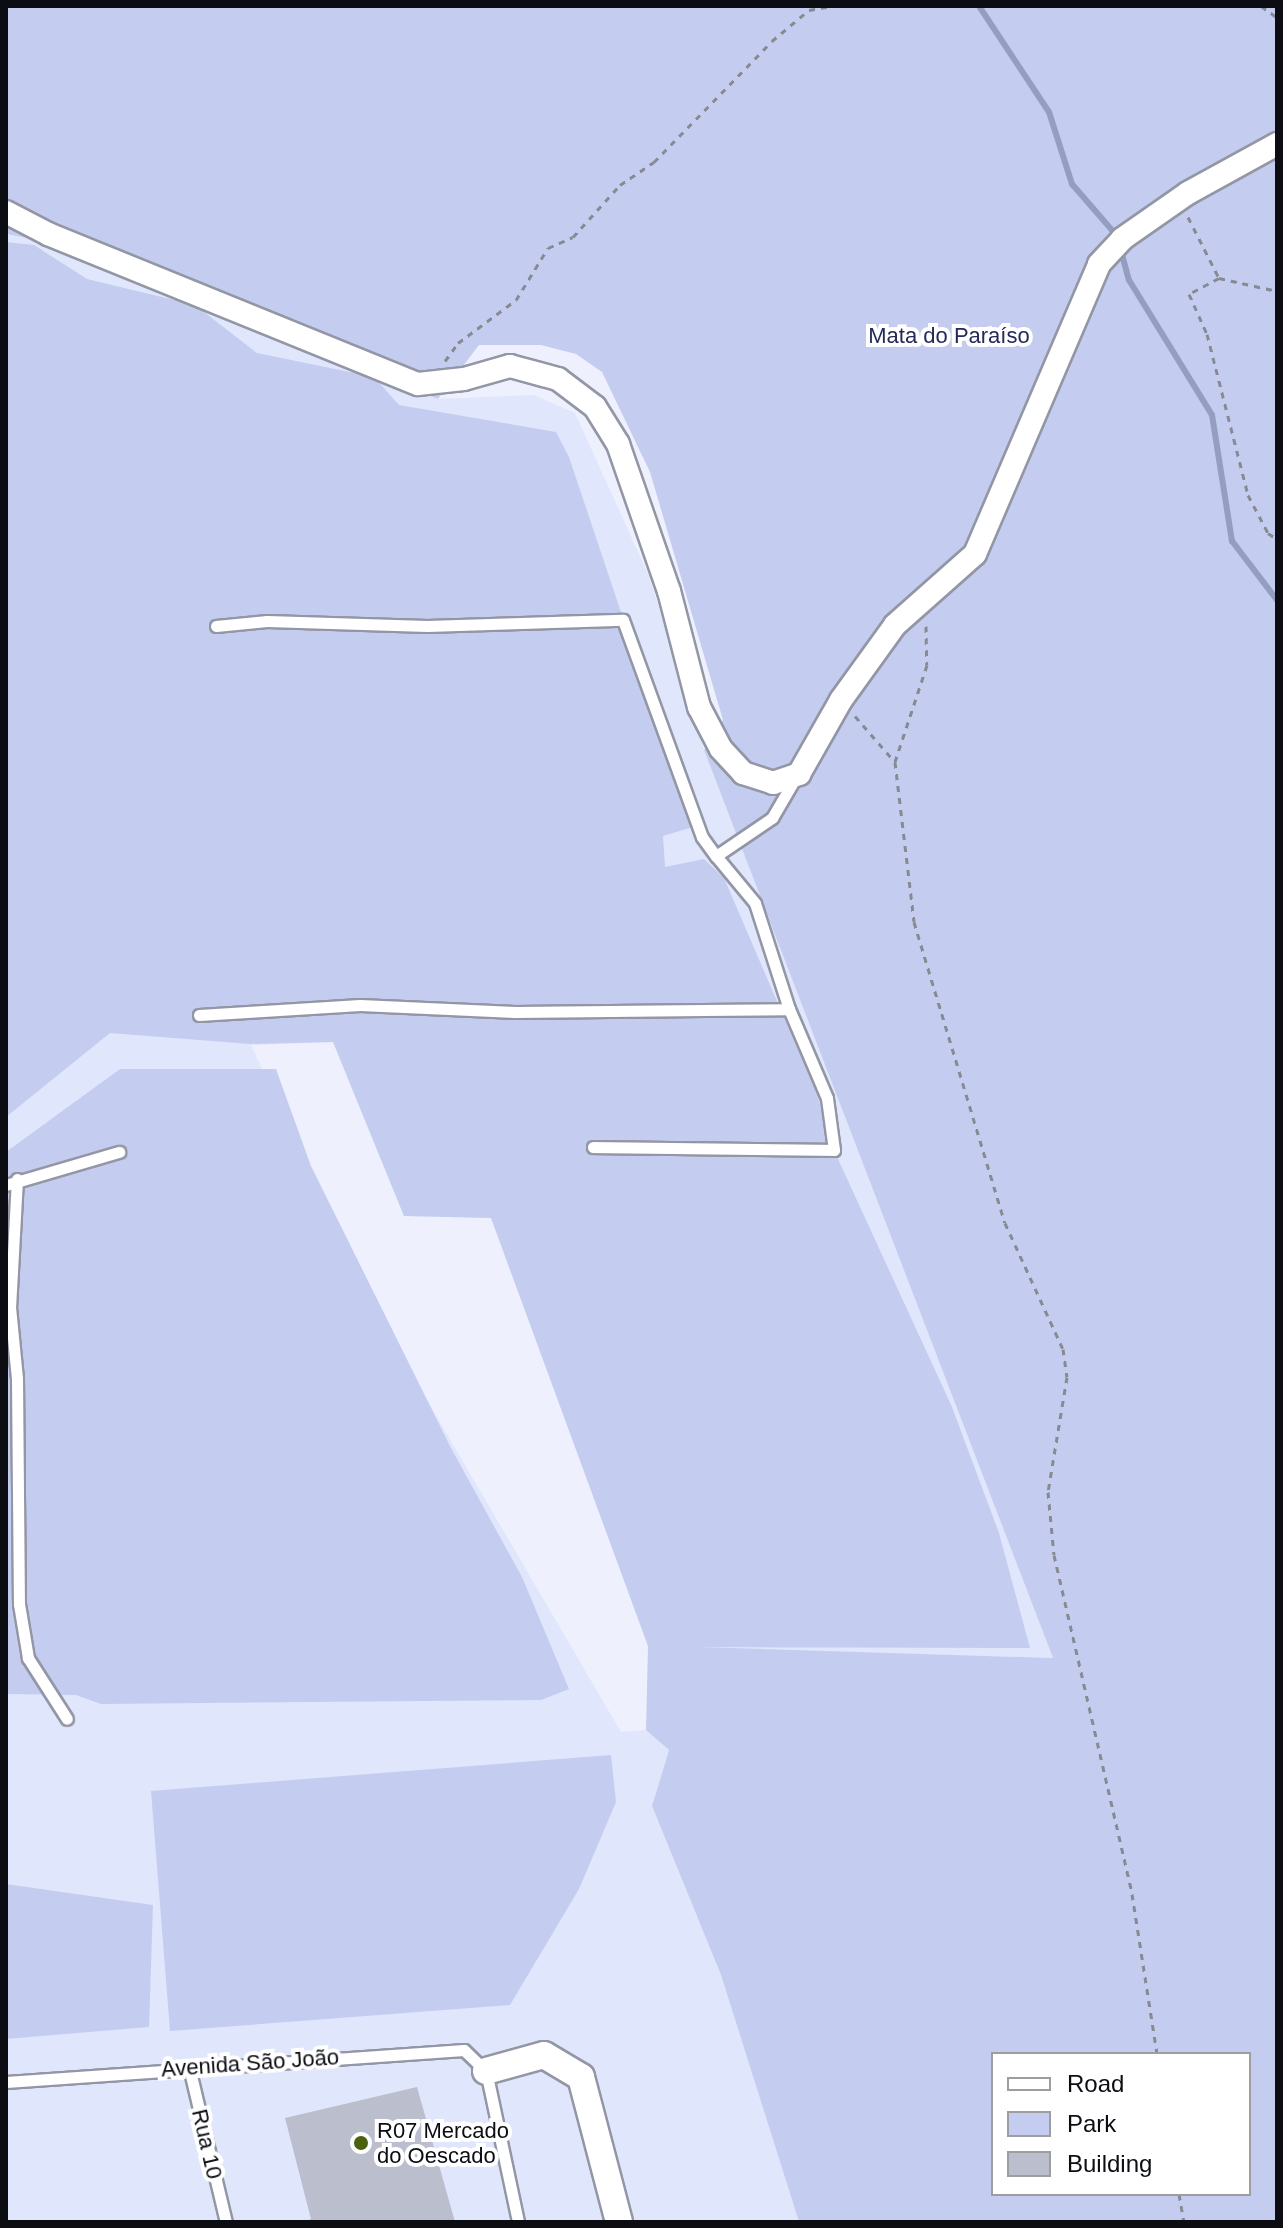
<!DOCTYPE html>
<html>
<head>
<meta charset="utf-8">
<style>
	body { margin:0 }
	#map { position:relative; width:1283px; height:2228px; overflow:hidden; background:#eef1fd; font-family:Helvetica,sans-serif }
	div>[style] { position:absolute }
	.built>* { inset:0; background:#e0e6fc }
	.green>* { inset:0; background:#c4cdef }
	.stream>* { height:6px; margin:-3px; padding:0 3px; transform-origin:3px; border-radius:3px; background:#959dc1 }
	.building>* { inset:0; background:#bbbecd }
	.path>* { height:3px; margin-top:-1.5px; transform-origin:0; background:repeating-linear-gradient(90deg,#878a92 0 6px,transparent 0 12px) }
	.roads { filter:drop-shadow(2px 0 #9396a5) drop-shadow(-2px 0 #9396a5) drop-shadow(0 2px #9396a5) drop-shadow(0 -2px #9396a5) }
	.service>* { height:11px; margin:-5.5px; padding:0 5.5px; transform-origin:5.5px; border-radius:5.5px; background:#fff }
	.minor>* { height:22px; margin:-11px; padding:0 11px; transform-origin:11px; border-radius:11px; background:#fff }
	.tertiary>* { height:26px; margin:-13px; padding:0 13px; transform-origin:13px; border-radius:13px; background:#fff }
	.dots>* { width:22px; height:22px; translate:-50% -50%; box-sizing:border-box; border:4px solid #fff; border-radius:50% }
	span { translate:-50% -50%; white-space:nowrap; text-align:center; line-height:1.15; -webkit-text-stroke:8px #fff; paint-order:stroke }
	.park-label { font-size:22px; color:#242a59 }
	.street-label { font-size:22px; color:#0b0d12 }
	.poi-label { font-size:22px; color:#0b0d12 }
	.left { translate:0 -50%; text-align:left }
	.frame { position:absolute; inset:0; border:8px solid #0b0d12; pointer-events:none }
	.legend { position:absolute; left:991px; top:2052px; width:260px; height:144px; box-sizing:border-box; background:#fff; border:2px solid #9d9ea0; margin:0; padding:10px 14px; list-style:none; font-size:24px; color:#0b0d12 }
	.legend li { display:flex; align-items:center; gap:16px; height:40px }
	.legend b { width:40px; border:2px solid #9d9ea0 }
</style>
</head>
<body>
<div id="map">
	<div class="built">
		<i style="clip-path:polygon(6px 234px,33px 239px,438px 399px,534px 395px,575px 413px,649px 576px,704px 750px,1053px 1658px,648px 1646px,491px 1218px,404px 1216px,333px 1042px,251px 1045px,368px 1299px,621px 1732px,646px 1730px,669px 1750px,652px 1806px,721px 1975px,799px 2222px,6px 2222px)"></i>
	</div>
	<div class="green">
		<i style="clip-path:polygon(evenodd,6px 6px,1277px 6px,1277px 2222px,799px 2222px,721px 1975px,652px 1806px,669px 1750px,646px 1730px,648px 1646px,491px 1218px,404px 1216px,333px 1042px,250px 1044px,110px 1033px,6px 1117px,6px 242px,34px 245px,87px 279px,195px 305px,257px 353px,374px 377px,399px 405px,556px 432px,569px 457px,693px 827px,663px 836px,665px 867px,704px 859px,724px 878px,816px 1092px,838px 1159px,952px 1407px,999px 1533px,1030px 1648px,698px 1647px,1053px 1658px,704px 750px,723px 720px,650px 472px,602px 372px,576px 354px,541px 345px,479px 345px,438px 399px,33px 239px,6px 234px,6px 6px,993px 2054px,1249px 2054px,1249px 2194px,993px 2194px,993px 2054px)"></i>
		<i style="clip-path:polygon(120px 1069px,276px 1069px,311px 1166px,451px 1448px,522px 1577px,569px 1689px,541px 1700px,101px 1704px,76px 1695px,6px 1694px,6px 1152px)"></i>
		<i style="clip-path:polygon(611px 1755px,616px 1802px,579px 1889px,510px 2005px,170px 2031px,151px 1791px)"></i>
		<i style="clip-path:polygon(6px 1884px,153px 1905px,149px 2027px,6px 2039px)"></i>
	</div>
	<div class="stream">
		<i style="left:979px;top:6px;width:127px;rotate:56.6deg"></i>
		<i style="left:1049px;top:112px;width:76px;rotate:72.3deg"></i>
		<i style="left:1072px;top:184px;width:69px;rotate:49.1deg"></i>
		<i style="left:1120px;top:247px;width:34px;rotate:75deg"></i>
		<i style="left:1129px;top:280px;width:158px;rotate:58.4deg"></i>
		<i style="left:1212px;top:415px;width:128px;rotate:81deg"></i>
		<i style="left:1232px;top:541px;width:74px;rotate:52.7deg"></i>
	</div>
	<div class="building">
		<i style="clip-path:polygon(417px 2087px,455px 2222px,303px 2222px,311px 2219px,285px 2118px)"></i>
	</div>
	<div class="path">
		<i style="left:1166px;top:6px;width:14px"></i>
		<i style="left:1261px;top:6px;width:19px;rotate:35deg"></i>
		<i style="left:1188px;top:217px;width:68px;rotate:63.1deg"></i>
		<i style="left:1219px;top:278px;width:34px;rotate:152deg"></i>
		<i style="left:1189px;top:294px;width:44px;rotate:65.8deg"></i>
		<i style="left:1207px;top:334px;width:166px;rotate:75.7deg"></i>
		<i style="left:1248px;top:495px;width:43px;rotate:62.2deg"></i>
		<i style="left:1268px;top:533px;width:11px;rotate:34deg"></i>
		<i style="left:1219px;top:278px;width:59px;rotate:12.6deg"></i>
		<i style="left:445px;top:361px;width:22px;rotate:-54deg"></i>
		<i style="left:458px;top:343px;width:72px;rotate:-36.6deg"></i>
		<i style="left:516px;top:300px;width:61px;rotate:-58.4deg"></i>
		<i style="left:548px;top:248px;width:27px;rotate:-24deg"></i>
		<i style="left:573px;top:237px;width:70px;rotate:-47.9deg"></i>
		<i style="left:620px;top:185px;width:41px;rotate:-34.1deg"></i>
		<i style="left:654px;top:162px;width:169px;rotate:-45.7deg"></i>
		<i style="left:772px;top:41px;width:48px;rotate:-40deg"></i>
		<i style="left:809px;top:10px;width:22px;rotate:-10deg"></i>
		<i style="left:926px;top:626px;width:39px;rotate:89deg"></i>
		<i style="left:927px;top:665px;width:102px;rotate:108.3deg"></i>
		<i style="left:895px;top:762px;width:161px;rotate:83.2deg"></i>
		<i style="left:914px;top:922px;width:314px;rotate:73.2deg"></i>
		<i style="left:1005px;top:1223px;width:139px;rotate:65.3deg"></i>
		<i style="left:1063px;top:1349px;width:28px;rotate:82deg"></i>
		<i style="left:1067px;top:1377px;width:117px;rotate:99.4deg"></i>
		<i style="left:1048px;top:1492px;width:63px;rotate:84.6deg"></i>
		<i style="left:1054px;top:1555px;width:348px;rotate:77deg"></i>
		<i style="left:1132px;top:1894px;width:162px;rotate:81.1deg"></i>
		<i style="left:855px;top:716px;width:61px;rotate:49deg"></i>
		<i style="left:1179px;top:2194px;width:28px;rotate:80deg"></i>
	</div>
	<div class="roads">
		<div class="service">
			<i style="left:216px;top:626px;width:51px;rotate:-5.6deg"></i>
			<i style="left:267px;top:621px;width:160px;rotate:1.8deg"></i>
			<i style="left:427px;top:626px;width:196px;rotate:-1.8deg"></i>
			<i style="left:623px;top:620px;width:231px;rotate:70deg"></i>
			<i style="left:702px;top:837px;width:24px;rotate:54deg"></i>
			<i style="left:199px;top:1015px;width:161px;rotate:-3.6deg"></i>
			<i style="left:360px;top:1005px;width:155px;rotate:2.6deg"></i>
			<i style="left:515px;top:1012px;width:274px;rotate:-0.6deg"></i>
			<i style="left:593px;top:1147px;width:241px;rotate:0.7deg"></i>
			<i style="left:834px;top:1150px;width:52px;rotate:-97.7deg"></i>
			<i style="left:827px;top:1098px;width:97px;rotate:-113.1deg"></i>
			<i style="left:789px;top:1009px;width:111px;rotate:-107.8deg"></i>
			<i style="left:755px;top:903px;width:61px;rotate:-129.7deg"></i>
			<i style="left:716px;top:856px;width:68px;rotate:-34.2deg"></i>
			<i style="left:772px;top:818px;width:48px;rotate:-59.7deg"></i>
			<i style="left:17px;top:1179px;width:128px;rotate:93.1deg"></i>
			<i style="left:10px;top:1307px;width:71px;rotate:84.4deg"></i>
			<i style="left:17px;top:1378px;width:226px;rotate:89.5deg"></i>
			<i style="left:19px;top:1604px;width:55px;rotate:80.5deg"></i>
			<i style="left:28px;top:1658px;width:72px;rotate:57.4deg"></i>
			<i style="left:6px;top:1185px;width:118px;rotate:-16.3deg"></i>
			<i style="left:189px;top:2067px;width:159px;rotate:76.6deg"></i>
			<i style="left:6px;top:2082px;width:459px;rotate:-4deg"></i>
			<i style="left:464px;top:2050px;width:30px;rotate:44deg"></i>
			<i style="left:486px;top:2071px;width:154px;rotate:78deg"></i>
		</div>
		<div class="minor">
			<i style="left:6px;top:212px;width:47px;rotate:27.6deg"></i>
			<i style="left:48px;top:234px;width:399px;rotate:22.1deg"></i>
			<i style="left:418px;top:384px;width:46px;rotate:-6.2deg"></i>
			<i style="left:464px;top:379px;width:48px;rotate:-15.8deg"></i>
			<i style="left:510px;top:366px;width:50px;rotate:15.2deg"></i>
			<i style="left:558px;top:379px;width:46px;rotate:37.1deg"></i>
			<i style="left:595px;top:407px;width:44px;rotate:58.1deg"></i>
			<i style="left:618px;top:444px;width:156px;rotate:70.9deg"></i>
			<i style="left:669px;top:591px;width:120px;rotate:75.5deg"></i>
			<i style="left:699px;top:707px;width:47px;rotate:62.4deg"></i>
			<i style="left:721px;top:749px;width:33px;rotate:47deg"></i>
			<i style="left:743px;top:773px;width:32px;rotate:18deg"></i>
			<i style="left:773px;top:783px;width:28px;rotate:-19deg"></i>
			<i style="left:799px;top:774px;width:85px;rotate:-60.4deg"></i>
			<i style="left:841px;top:700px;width:92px;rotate:-54.2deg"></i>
			<i style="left:895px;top:625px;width:107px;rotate:-41.6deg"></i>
			<i style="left:975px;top:554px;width:315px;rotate:-66.8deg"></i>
			<i style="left:1099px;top:264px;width:34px;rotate:-47deg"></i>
			<i style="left:1122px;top:239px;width:80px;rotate:-34.9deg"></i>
			<i style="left:1188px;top:193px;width:102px;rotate:-28.8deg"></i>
		</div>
		<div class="tertiary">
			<i style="left:486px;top:2071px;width:60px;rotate:-15.4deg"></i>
			<i style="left:544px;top:2055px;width:43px;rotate:30.7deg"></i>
			<i style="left:581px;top:2077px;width:150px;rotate:75.3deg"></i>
		</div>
	</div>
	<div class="dots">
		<i style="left:361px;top:2143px;background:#4a610d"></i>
	</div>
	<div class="park-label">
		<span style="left:949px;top:336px">Mata do Paraíso</span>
	</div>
	<div class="street-label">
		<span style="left:250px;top:2063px;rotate:-4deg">Avenida São João</span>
		<span style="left:207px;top:2144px;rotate:77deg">Rua 10</span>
	</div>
	<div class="poi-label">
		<span class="left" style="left:377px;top:2143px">R07 Mercado<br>do Oescado</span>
	</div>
	<div class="frame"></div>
	<ul class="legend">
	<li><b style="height:10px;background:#fff"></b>Road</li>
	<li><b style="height:22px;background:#c4cdef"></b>Park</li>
	<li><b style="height:22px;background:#bbbecd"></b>Building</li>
	</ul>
</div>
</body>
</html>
